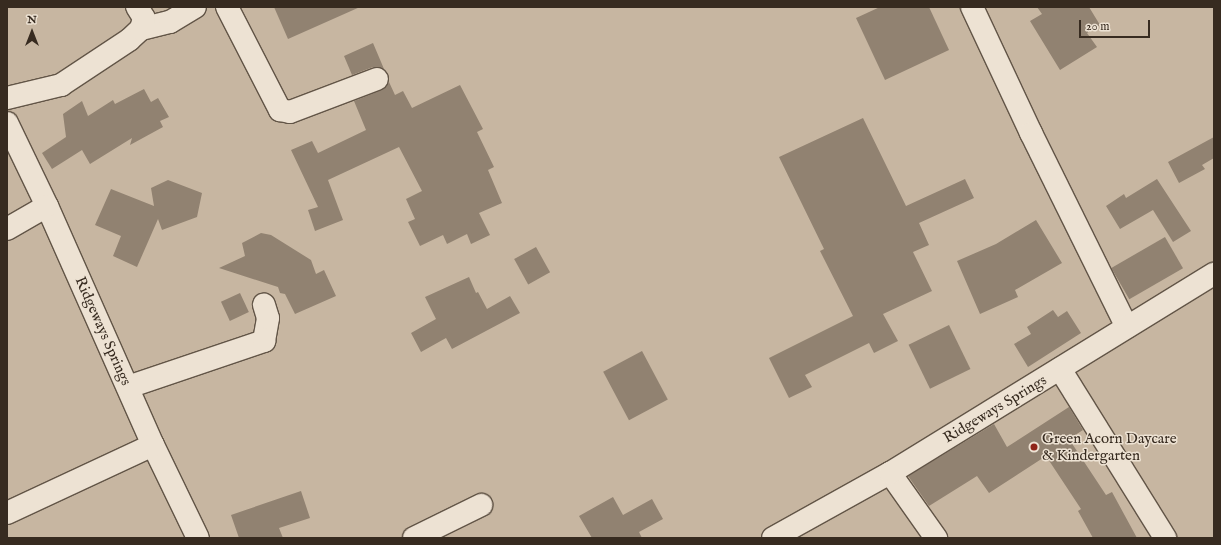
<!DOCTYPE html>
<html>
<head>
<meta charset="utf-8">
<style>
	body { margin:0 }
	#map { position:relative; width:1221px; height:545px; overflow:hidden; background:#e4d3bc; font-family:"IM FELL English",serif }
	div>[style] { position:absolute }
	.green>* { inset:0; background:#c7b6a1; transform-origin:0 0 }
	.building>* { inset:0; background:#918271; transform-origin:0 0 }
	.roads { filter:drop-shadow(1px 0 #625547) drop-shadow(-1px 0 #625547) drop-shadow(0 1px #625547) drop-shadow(0 -1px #625547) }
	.minor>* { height:22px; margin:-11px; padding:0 11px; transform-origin:11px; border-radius:11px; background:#ede2d3 }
	.dots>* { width:11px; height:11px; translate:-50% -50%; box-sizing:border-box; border:2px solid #ede2d3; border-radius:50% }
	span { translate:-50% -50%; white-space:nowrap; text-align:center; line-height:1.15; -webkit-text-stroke:3px #ede2d3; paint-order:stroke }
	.street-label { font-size:15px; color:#372b20 }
	.poi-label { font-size:15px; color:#372b20 }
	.left { translate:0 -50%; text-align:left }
	.frame { position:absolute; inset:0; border:8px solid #372b20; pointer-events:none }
	.north { position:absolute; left:12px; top:12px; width:40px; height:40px; -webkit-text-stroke:3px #ede2d3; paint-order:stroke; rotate:0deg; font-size:11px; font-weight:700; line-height:16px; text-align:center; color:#372b20 }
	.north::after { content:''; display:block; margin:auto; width:14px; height:18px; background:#372b20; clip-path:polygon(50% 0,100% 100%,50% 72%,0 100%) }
	.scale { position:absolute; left:1079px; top:20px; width:71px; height:18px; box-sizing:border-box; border:2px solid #372b20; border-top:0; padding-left:5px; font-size:12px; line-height:14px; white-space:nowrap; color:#372b20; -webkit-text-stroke:3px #ede2d3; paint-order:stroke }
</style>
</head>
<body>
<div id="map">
	<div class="green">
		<i style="left:7px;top:7px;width:1207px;height:531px"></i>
	</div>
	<div class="building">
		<i style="clip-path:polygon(274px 7px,360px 7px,288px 39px)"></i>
		<i style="clip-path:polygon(880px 7px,929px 7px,949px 50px,885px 80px,856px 18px)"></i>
		<i style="clip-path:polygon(1037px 7px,1089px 7px,1100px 25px,1087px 33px,1097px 47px,1060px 70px,1030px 21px,1042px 14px)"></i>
		<i style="clip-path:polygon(373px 43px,384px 69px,373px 67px,352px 75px,344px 56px)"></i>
		<i style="clip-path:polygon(389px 82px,395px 95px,403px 91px,412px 108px,460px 85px,483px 129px,477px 132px,494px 167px,488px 170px,502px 203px,479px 213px,490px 235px,471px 244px,467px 234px,447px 244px,443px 235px,420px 246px,408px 222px,415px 219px,406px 199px,422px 191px,399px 147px,328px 180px,343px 220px,315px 231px,308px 210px,318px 207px,291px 150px,312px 141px,318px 153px,366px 130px,354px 101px,382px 90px,386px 87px)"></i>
		<i style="clip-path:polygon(144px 89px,151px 102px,158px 98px,169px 117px,160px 121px,163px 127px,130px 145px,132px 138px,90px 164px,82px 150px,52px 169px,42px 153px,66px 137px,63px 114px,82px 101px,88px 116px,113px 100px,115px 104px)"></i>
		<i style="clip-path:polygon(863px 118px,906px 206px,965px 179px,974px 198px,919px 223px,929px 245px,913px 252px,932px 291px,883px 314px,898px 341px,874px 353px,869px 343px,805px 375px,812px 387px,789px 398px,769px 358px,853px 316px,820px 251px,824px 249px,779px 157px)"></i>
		<i style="clip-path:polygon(1214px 137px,1214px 158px,1202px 165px,1205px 169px,1179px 183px,1168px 162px)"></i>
		<i style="clip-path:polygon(1157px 179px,1191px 231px,1173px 242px,1153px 210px,1120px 229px,1106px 206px,1124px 194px,1126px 198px)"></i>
		<i style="clip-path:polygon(168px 180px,202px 193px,197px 217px,162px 230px,158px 219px,137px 267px,113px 256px,121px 236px,95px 225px,111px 189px,154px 206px,151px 188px)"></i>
		<i style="clip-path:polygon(1036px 220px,1062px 263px,1015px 290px,1018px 297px,980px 314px,957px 261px,996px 244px)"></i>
		<i style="clip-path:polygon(261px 233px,271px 235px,311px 260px,316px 274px,324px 270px,336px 296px,295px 314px,285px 294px,280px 293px,278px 287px,219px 268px,245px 256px,242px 243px)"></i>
		<i style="left:1165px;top:237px;width:36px;height:62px;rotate:60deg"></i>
		<i style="left:536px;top:247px;width:29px;height:25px;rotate:61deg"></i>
		<i style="clip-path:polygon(469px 277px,476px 293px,478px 292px,487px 309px,510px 296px,520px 313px,452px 349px,446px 338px,421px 352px,411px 333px,436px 319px,425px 297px)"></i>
		<i style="left:240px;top:293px;width:21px;height:21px;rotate:65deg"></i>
		<i style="clip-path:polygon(1053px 310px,1058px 317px,1067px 311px,1081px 333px,1028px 367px,1014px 344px,1031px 334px,1027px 327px)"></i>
		<i style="left:949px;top:325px;width:49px;height:45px;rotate:64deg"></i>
		<i style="left:642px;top:351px;width:55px;height:44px;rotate:62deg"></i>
		<i style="clip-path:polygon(1069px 407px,1083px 430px,1069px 439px,1106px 495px,1112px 492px,1137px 538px,1093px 538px,1078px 511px,1081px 509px,1046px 456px,989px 493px,977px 476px,929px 506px,908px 476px,994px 424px,1007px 447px)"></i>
		<i style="clip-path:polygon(301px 491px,310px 518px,279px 528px,283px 538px,239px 538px,231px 515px)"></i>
		<i style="clip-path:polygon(613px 497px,623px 515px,652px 499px,663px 519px,639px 532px,642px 538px,592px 538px,579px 516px)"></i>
	</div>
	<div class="roads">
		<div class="minor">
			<i style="left:227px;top:7px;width:116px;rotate:62.8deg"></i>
			<i style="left:280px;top:110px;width:10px;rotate:11deg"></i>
			<i style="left:290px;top:112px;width:93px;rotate:-20.8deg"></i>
			<i style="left:972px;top:7px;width:139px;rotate:64.9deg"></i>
			<i style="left:1031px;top:133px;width:216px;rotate:63.7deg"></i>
			<i style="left:141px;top:29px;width:30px;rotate:-14deg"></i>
			<i style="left:170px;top:22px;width:29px;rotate:-31deg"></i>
			<i style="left:7px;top:98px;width:56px;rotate:-13.5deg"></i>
			<i style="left:61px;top:85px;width:82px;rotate:-33.5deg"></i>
			<i style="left:129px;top:40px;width:16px;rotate:-43deg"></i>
			<i style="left:141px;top:29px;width:11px;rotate:-75deg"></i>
			<i style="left:144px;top:18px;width:13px;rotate:-122deg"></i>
			<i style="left:7px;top:123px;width:92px;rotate:64.3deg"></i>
			<i style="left:47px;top:206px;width:261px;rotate:66.1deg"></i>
			<i style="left:153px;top:445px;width:103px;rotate:64.2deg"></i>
			<i style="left:7px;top:229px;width:46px;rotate:-29.9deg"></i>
			<i style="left:1060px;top:369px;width:199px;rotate:58.1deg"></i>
			<i style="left:128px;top:387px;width:144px;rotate:-18.7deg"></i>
			<i style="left:264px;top:341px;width:23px;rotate:-80deg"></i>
			<i style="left:268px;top:318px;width:14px;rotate:-107deg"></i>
			<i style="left:890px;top:473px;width:80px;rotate:54.7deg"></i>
			<i style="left:7px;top:513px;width:161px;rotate:-25deg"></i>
			<i style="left:414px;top:538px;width:75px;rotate:-26.2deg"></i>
			<i style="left:773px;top:538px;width:134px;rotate:-29.1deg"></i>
			<i style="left:890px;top:473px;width:380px;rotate:-31.6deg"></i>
		</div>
	</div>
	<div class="dots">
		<i style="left:1034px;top:447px;background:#8f2418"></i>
	</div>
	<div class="street-label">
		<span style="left:103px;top:331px;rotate:66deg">Ridgeways Springs</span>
		<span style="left:995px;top:409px;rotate:-31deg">Ridgeways Springs</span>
	</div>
	<div class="poi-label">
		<span class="left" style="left:1042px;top:447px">Green Acorn Daycare<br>&amp; Kindergarten</span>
	</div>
	<div class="frame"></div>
	<div class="north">N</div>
	<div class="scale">20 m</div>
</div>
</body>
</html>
